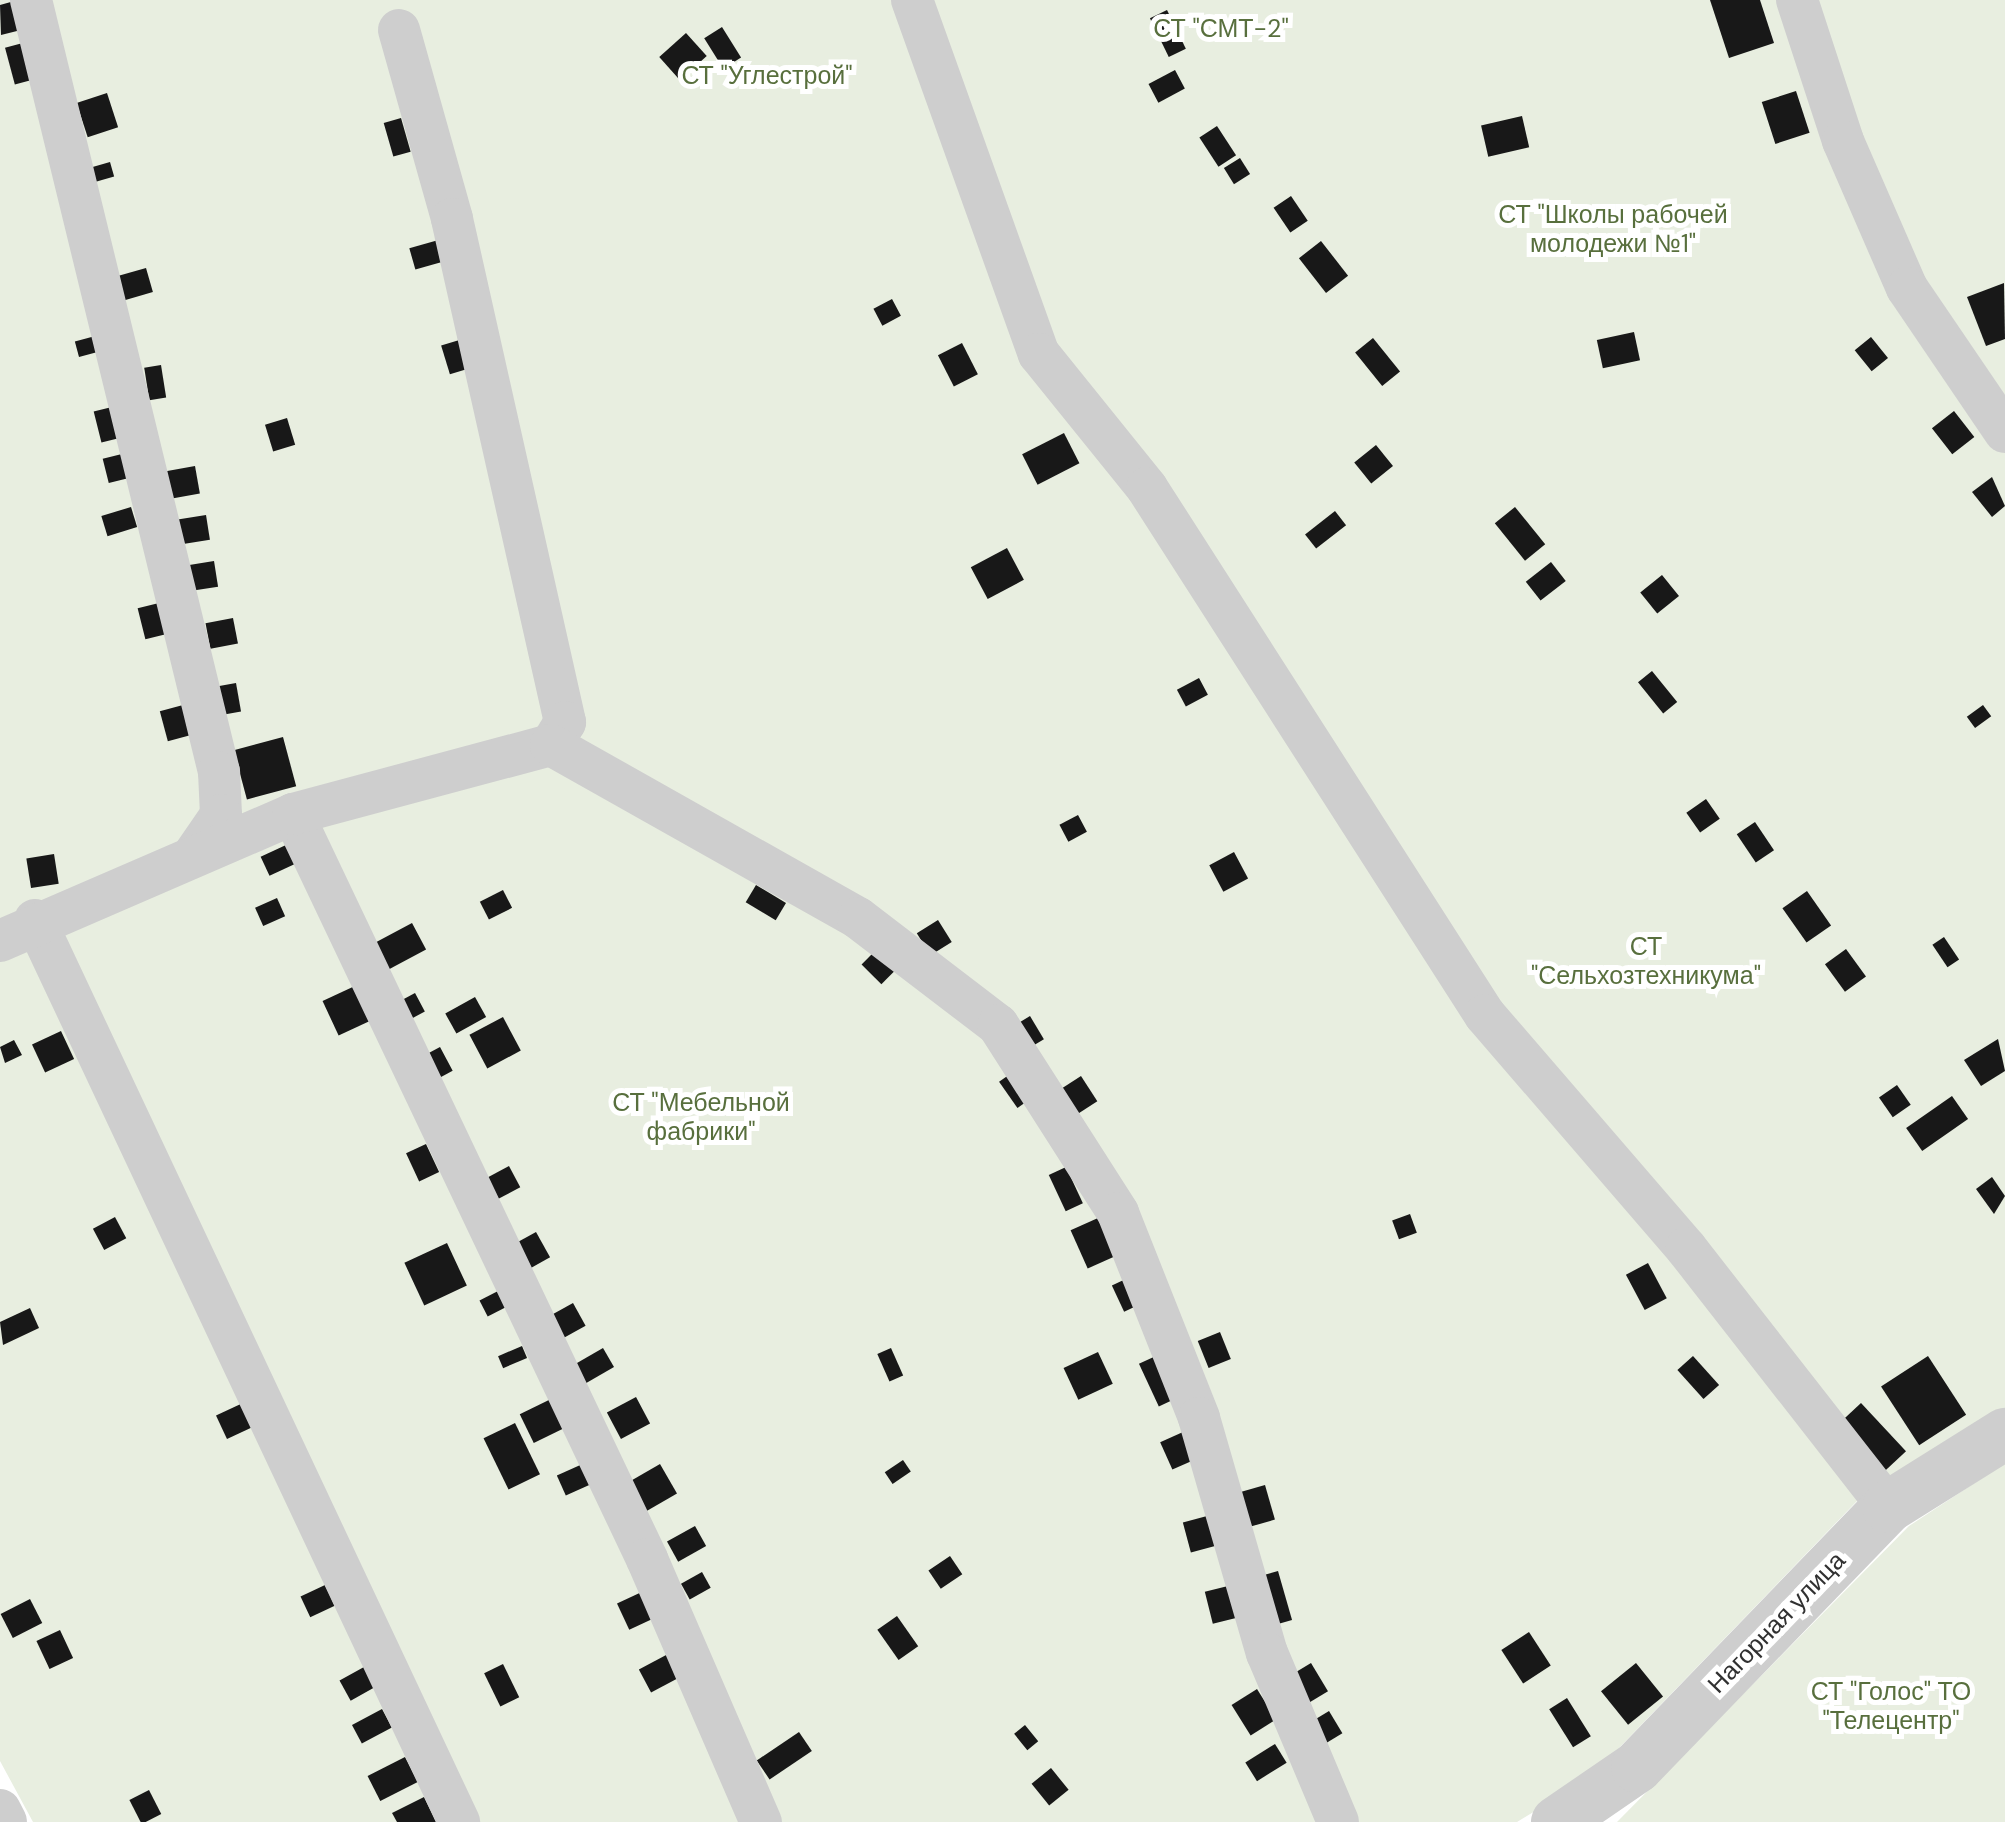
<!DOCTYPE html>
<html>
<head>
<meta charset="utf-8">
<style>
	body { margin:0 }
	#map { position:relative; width:2005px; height:1822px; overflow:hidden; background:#fff; font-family:"DM Sans",sans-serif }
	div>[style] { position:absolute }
	.green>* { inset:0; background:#e8eee0 }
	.building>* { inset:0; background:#181818; transform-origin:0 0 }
	.minor>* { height:42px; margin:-21px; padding:0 21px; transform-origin:21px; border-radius:21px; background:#cecece }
	.tertiary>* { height:52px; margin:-26px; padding:0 26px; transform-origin:26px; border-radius:26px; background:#cecece }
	span { translate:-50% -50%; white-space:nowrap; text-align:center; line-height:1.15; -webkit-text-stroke:10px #fff; paint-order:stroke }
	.park-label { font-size:25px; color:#586f3d }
	.street-label { font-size:25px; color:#313131 }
</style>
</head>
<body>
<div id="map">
	<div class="green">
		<i style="clip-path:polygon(0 0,2005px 0,2005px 1411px,1858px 1500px,1591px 1777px,1517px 1822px,33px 1822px,0 1761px)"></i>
		<i style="clip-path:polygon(2005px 1463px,2005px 1822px,1617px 1822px,1909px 1526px)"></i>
	</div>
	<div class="building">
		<i style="clip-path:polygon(18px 0,25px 29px,1px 35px,0 5px)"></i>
		<i style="clip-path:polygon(1710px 0,1760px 0,1774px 43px,1729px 58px)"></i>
		<i style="left:1167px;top:10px;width:43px;height:19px;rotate:64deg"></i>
		<i style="left:722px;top:27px;width:36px;height:21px;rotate:58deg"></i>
		<i style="left:686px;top:33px;width:31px;height:36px;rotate:48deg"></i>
		<i style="left:34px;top:40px;width:38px;height:30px;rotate:75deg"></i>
		<i style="left:1175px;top:70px;width:21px;height:30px;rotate:62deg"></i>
		<i style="left:1796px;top:91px;width:44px;height:36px;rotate:72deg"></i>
		<i style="left:107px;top:93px;width:36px;height:32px;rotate:72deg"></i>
		<i style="left:1522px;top:116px;width:32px;height:42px;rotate:77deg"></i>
		<i style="left:401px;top:118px;width:35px;height:18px;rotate:74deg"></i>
		<i style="left:1217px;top:126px;width:35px;height:21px;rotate:57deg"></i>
		<i style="left:1240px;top:158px;width:19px;height:19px;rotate:58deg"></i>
		<i style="left:110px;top:162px;width:15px;height:19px;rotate:74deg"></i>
		<i style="left:1291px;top:196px;width:30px;height:21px;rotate:56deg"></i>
		<i style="left:442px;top:239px;width:22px;height:34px;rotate:74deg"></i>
		<i style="left:1321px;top:241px;width:44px;height:28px;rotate:52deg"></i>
		<i style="left:146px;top:268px;width:25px;height:33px;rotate:74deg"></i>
		<i style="clip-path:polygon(2004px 283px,2005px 339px,1986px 346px,1967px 297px)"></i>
		<i style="left:892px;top:299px;width:19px;height:21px;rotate:62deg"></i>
		<i style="left:1634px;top:332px;width:29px;height:38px;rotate:78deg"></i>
		<i style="left:99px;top:335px;width:16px;height:25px;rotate:75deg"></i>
		<i style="left:1871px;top:337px;width:27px;height:21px;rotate:51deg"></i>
		<i style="left:466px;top:338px;width:30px;height:26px;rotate:73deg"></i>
		<i style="left:1373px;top:338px;width:43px;height:23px;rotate:51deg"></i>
		<i style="left:962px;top:343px;width:35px;height:27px;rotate:63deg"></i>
		<i style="left:161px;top:365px;width:33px;height:17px;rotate:81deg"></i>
		<i style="left:116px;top:406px;width:32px;height:23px;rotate:76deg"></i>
		<i style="left:1954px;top:411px;width:33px;height:28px;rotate:52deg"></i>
		<i style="left:287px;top:418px;width:28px;height:23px;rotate:73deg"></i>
		<i style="left:1064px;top:433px;width:34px;height:47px;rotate:63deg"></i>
		<i style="left:1376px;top:445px;width:27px;height:28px;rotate:51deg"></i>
		<i style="left:126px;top:453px;width:25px;height:24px;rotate:76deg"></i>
		<i style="left:195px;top:466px;width:28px;height:31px;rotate:80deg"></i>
		<i style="clip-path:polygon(1992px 477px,2005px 506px,1992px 517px,1972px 492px)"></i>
		<i style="left:131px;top:507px;width:21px;height:31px;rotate:73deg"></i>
		<i style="left:1515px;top:507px;width:48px;height:26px;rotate:51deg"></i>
		<i style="left:1335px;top:511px;width:18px;height:38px;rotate:52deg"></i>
		<i style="left:206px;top:515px;width:25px;height:35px;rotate:81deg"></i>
		<i style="left:1007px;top:548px;width:36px;height:41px;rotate:62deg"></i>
		<i style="left:214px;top:561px;width:26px;height:25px;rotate:81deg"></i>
		<i style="left:1551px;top:562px;width:24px;height:32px;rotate:52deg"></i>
		<i style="left:1662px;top:575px;width:27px;height:28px;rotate:51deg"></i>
		<i style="left:159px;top:603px;width:32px;height:22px;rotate:76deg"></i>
		<i style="left:233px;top:618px;width:26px;height:28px;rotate:79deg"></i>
		<i style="left:1652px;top:671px;width:40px;height:18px;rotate:51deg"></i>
		<i style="left:1199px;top:678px;width:19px;height:25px;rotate:62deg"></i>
		<i style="left:236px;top:683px;width:29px;height:24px;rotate:80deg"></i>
		<i style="left:183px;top:705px;width:31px;height:24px;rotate:75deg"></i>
		<i style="left:1983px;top:705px;width:14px;height:20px;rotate:54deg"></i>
		<i style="left:283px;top:737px;width:51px;height:51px;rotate:75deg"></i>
		<i style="left:1706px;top:799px;width:24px;height:24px;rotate:55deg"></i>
		<i style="left:1078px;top:815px;width:19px;height:21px;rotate:62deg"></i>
		<i style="left:1755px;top:822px;width:34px;height:22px;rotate:56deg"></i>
		<i style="left:286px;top:845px;width:21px;height:28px;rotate:65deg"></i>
		<i style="left:1234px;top:852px;width:30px;height:28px;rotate:62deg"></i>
		<i style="left:54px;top:854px;width:30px;height:28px;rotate:81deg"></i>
		<i style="left:756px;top:885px;width:35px;height:20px;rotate:31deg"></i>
		<i style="left:503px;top:890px;width:20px;height:26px;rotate:63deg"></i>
		<i style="left:1807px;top:891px;width:42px;height:30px;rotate:55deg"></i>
		<i style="left:277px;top:898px;width:20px;height:24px;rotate:66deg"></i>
		<i style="left:938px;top:920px;width:26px;height:25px;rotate:58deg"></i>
		<i style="left:412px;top:923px;width:30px;height:52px;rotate:62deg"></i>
		<i style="left:1944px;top:937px;width:27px;height:14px;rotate:56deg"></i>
		<i style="left:1846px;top:949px;width:34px;height:26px;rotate:54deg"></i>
		<i style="left:875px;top:951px;width:28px;height:19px;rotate:45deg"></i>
		<i style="left:357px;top:985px;width:38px;height:38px;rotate:65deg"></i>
		<i style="left:415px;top:993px;width:21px;height:20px;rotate:62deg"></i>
		<i style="left:475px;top:997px;width:23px;height:34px;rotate:61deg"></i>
		<i style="left:1030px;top:1016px;width:27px;height:20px;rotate:59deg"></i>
		<i style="left:503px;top:1017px;width:38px;height:38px;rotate:62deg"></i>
		<i style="left:61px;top:1031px;width:31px;height:32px;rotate:65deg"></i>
		<i style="clip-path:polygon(1998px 1039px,2005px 1071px,1981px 1086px,1964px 1060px)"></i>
		<i style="clip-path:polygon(14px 1040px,22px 1055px,5px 1063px,0 1047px)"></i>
		<i style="left:440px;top:1047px;width:27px;height:27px;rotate:62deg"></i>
		<i style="left:1013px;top:1072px;width:32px;height:17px;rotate:55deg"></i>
		<i style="left:1081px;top:1076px;width:30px;height:24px;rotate:57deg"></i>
		<i style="left:1897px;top:1085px;width:24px;height:22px;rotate:55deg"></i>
		<i style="left:1952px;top:1096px;width:28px;height:56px;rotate:55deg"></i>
		<i style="left:426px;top:1144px;width:31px;height:22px;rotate:65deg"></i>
		<i style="left:509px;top:1166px;width:24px;height:36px;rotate:62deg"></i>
		<i style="left:1066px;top:1167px;width:40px;height:19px;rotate:65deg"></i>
		<i style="clip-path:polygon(1992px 1177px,2005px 1196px,1994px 1214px,1976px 1189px)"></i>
		<i style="left:1410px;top:1214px;width:20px;height:19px;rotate:70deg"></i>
		<i style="left:115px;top:1217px;width:24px;height:25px;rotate:62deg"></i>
		<i style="left:1098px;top:1218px;width:42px;height:30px;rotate:66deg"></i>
		<i style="left:536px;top:1232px;width:29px;height:27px;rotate:61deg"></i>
		<i style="left:447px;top:1243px;width:47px;height:47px;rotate:65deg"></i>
		<i style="left:1648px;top:1263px;width:40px;height:25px;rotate:62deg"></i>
		<i style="left:1130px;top:1277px;width:29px;height:20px;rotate:65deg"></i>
		<i style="left:500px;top:1290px;width:18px;height:23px;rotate:63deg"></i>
		<i style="left:573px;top:1303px;width:26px;height:33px;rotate:61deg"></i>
		<i style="clip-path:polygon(30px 1308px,39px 1328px,3px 1345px,0 1322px)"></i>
		<i style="left:1220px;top:1332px;width:29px;height:24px;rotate:68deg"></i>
		<i style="left:522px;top:1346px;width:13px;height:26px;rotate:67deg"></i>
		<i style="left:603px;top:1348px;width:22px;height:38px;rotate:60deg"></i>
		<i style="left:891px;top:1348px;width:30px;height:15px;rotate:66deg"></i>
		<i style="left:1098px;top:1352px;width:35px;height:38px;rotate:65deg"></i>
		<i style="left:1158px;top:1355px;width:47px;height:21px;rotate:65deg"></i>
		<i style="left:1693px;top:1356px;width:39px;height:21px;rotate:48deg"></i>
		<i style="left:1928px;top:1356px;width:70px;height:56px;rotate:57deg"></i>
		<i style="left:636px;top:1397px;width:30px;height:33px;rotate:62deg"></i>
		<i style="left:553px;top:1398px;width:32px;height:37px;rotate:64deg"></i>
		<i style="left:245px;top:1402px;width:26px;height:32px;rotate:65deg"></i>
		<i style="left:1861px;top:1403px;width:66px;height:33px;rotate:47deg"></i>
		<i style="left:515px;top:1423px;width:57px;height:35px;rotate:64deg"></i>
		<i style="left:1183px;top:1432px;width:30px;height:25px;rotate:66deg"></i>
		<i style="left:903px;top:1460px;width:14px;height:22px;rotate:56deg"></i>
		<i style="left:587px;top:1462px;width:22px;height:33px;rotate:66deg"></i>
		<i style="left:660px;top:1464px;width:34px;height:40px;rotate:60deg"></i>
		<i style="left:1265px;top:1485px;width:36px;height:29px;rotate:74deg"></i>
		<i style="left:1207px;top:1516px;width:31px;height:25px;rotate:75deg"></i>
		<i style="left:695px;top:1526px;width:23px;height:32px;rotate:61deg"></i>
		<i style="left:950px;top:1556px;width:22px;height:26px;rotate:56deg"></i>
		<i style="left:1278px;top:1571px;width:51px;height:22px;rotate:74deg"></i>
		<i style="left:702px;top:1572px;width:18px;height:24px;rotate:61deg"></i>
		<i style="left:325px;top:1585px;width:23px;height:27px;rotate:65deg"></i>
		<i style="left:1232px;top:1585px;width:33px;height:28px;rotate:76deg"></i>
		<i style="left:646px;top:1590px;width:29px;height:32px;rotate:65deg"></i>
		<i style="left:30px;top:1599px;width:27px;height:33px;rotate:63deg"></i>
		<i style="left:897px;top:1616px;width:37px;height:24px;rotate:55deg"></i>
		<i style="left:60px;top:1630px;width:31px;height:26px;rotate:65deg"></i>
		<i style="left:1529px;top:1632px;width:40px;height:33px;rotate:57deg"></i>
		<i style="left:668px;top:1654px;width:26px;height:33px;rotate:62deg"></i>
		<i style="left:1311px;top:1663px;width:33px;height:29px;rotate:59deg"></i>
		<i style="left:1636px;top:1663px;width:43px;height:45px;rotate:51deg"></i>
		<i style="left:503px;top:1664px;width:37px;height:21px;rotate:64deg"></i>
		<i style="left:364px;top:1667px;width:23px;height:28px;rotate:61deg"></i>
		<i style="left:1257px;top:1689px;width:36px;height:30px;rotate:58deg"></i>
		<i style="left:1567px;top:1698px;width:45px;height:21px;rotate:58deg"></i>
		<i style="left:382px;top:1709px;width:21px;height:34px;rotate:62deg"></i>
		<i style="left:1329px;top:1711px;width:26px;height:27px;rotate:59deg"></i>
		<i style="left:1025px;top:1725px;width:21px;height:14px;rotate:51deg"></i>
		<i style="left:799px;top:1732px;width:23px;height:51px;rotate:56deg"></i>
		<i style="left:1275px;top:1744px;width:22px;height:35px;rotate:58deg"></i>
		<i style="left:405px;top:1757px;width:28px;height:42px;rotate:63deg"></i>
		<i style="left:1051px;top:1768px;width:28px;height:25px;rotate:51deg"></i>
		<i style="left:149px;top:1790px;width:27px;height:22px;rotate:63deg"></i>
		<i style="clip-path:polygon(424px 1797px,436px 1822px,397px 1822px,392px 1813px)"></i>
	</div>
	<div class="minor">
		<i style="left:31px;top:0;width:795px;rotate:76.31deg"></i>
		<i style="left:219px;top:772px;width:43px;rotate:87.3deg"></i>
		<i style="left:221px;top:815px;width:46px;rotate:124.4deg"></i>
		<i style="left:912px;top:0;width:376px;rotate:70.3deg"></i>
		<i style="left:1039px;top:354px;width:172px;rotate:51.1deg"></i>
		<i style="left:1147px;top:488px;width:626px;rotate:57.33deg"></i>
		<i style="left:1485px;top:1015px;width:308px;rotate:49.2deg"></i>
		<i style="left:1686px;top:1248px;width:328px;rotate:52deg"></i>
		<i style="left:1797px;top:0;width:148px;rotate:71.9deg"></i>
		<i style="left:1843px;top:141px;width:160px;rotate:66.5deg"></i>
		<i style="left:1907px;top:288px;width:174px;rotate:55.8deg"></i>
		<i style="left:399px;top:30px;width:196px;rotate:74.3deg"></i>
		<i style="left:452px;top:219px;width:516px;rotate:77.34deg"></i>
		<i style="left:565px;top:722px;width:27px;rotate:121deg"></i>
		<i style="left:293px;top:814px;width:825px;rotate:64.58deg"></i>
		<i style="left:647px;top:1559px;width:287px;rotate:66.6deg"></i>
		<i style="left:35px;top:920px;width:997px;rotate:64.82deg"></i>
		<i style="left:0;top:941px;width:319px;rotate:-23.4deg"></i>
		<i style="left:293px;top:814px;width:267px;rotate:-15deg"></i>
		<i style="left:551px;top:745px;width:352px;rotate:29.4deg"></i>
		<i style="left:858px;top:918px;width:176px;rotate:37.4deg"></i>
		<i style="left:998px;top:1025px;width:223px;rotate:57.4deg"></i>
		<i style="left:1118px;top:1213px;width:220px;rotate:68.4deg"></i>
		<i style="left:1199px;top:1418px;width:245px;rotate:73.9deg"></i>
		<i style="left:1267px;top:1653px;width:183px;rotate:67.2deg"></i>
		<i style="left:0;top:1810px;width:13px;rotate:63deg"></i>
	</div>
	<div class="tertiary">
		<i style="left:1557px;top:1822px;width:97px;rotate:-34.5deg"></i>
		<i style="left:1637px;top:1767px;width:361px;rotate:-46deg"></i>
		<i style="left:1888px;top:1507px;width:138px;rotate:-32deg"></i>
	</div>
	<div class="park-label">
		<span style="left:1221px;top:29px">СТ "СМТ-2"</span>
		<span style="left:767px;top:76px">СТ "Углестрой"</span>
		<span style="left:1613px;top:230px">СТ "Школы рабочей<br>молодежи №1"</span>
		<span style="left:1646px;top:962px">СТ<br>"Сельхозтехникума"</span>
		<span style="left:701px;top:1118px">СТ "Мебельной<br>фабрики"</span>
		<span style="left:1891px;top:1707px">СТ "Голос" ТО<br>"Телецентр"</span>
	</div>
	<div class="street-label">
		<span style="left:1777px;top:1623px;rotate:-46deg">Нагорная улица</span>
	</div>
</div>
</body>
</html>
